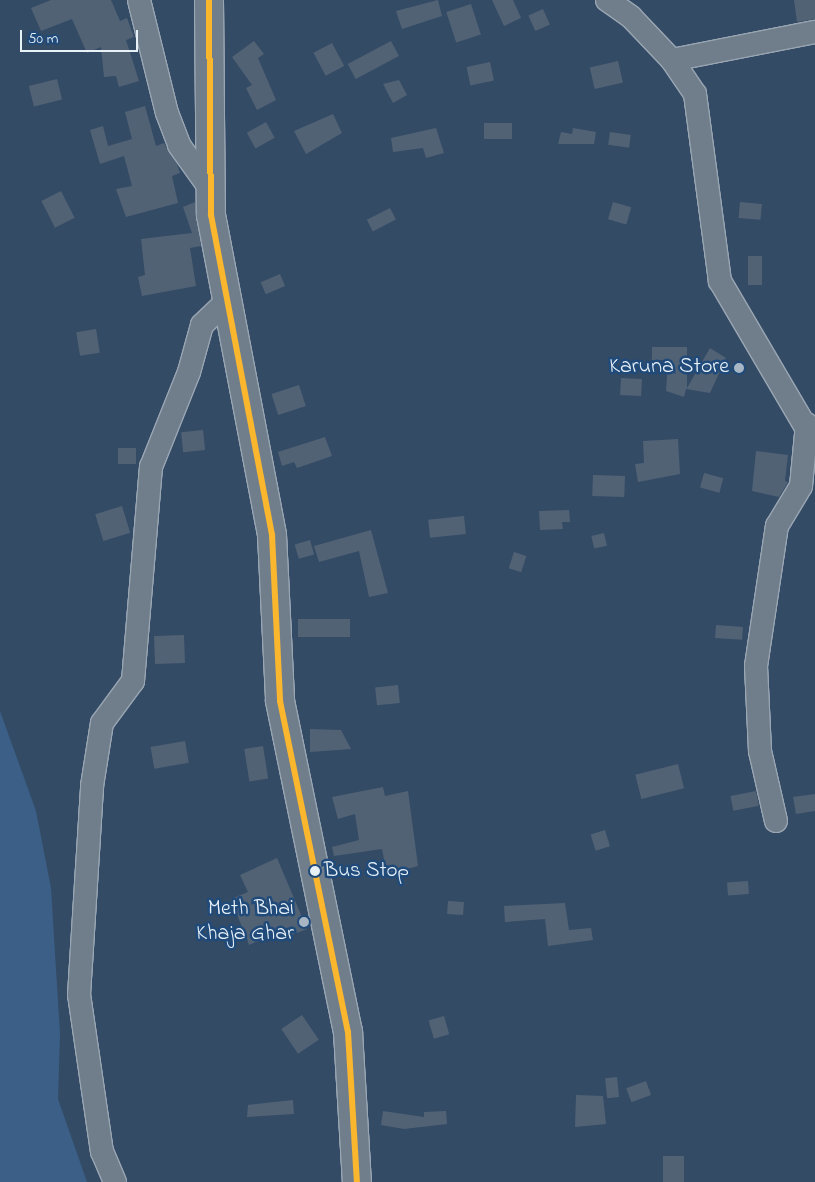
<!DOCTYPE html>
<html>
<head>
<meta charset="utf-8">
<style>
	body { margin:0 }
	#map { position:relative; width:815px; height:1182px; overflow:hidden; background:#344b65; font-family:"Indie Flower",sans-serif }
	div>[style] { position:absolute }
	.green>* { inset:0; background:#3b5f87 }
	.building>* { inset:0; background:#516275; transform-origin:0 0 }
	.roads { filter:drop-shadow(1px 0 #9aa6b3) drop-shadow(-1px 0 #9aa6b3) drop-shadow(0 1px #9aa6b3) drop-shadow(0 -1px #9aa6b3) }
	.minor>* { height:22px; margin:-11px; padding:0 11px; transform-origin:11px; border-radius:11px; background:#707e8c }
	.major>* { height:28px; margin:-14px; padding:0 14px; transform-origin:14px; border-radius:14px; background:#707e8c }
	.bus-1>* { height:6px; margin:-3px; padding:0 3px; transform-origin:3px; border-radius:3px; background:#fab62d }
	.dots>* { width:14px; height:14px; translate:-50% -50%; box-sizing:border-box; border:2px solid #1f4a7a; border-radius:50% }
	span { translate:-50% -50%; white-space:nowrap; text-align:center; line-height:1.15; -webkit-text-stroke:5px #1f4a7a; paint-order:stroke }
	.bus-label { font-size:21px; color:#e8f1f8 }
	.left { translate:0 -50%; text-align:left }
	.poi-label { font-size:22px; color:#e8f1f8 }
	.right { translate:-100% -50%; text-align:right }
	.scale { position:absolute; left:20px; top:30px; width:118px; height:22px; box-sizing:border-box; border:2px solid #e8f1f8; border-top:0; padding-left:6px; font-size:15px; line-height:18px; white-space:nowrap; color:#e8f1f8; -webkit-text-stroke:4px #1f4a7a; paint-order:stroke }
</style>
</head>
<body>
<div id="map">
	<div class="green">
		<i style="clip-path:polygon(0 711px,36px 811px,51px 888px,60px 1034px,58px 1099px,87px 1182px,0 1182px)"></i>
	</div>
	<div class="building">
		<i style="clip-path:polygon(51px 0,111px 0,120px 21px,127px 18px,134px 37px,126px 40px,139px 81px,119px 87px,116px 76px,104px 77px,101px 47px,87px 53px,72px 19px,41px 31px,31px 8px)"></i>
		<i style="clip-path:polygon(438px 0,442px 16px,402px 29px,396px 11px)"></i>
		<i style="clip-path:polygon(492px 0,513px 0,521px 18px,504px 26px)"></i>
		<i style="clip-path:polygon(794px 0,815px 0,815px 19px,797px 22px)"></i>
		<i style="left:471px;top:4px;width:32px;height:26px;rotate:72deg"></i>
		<i style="left:543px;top:9px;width:17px;height:16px;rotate:66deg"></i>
		<i style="clip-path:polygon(254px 41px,264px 54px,258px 58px,276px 100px,257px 110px,246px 88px,252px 85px,232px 57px)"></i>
		<i style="left:391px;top:41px;width:17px;height:49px;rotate:62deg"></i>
		<i style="left:332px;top:43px;width:26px;height:21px;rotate:62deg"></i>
		<i style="left:618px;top:61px;width:22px;height:29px;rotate:77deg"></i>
		<i style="left:490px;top:62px;width:19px;height:24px;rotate:78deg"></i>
		<i style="left:57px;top:79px;width:21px;height:29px;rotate:76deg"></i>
		<i style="clip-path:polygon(399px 80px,407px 95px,393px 103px,383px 84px)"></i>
		<i style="clip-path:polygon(145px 106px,156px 146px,164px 143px,177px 164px,180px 173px,172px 176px,178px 203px,126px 217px,116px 189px,132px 186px,124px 156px,100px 164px,90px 130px,103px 126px,108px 146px,132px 139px,125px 112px)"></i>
		<i style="clip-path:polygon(333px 114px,342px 133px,306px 154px,294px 131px)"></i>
		<i style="left:266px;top:122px;width:18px;height:22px;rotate:61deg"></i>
		<i style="left:484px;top:123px;width:28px;height:16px"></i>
		<i style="clip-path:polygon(436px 128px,444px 153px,426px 158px,423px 148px,393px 152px,391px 138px)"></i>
		<i style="clip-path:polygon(573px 128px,596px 132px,594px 144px,558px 144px,561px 132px,572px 134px)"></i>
		<i style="left:610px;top:132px;width:21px;height:13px;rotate:8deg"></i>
		<i style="left:61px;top:191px;width:30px;height:22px;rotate:63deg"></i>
		<i style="clip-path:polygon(195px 202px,201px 246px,190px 248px,196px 286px,142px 296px,138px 277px,145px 275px,141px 239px,192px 233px,183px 207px)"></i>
		<i style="left:613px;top:202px;width:19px;height:18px;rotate:16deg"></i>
		<i style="left:740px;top:202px;width:22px;height:16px;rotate:5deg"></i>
		<i style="left:390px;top:208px;width:13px;height:26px;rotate:63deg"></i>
		<i style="left:748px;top:256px;width:14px;height:29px"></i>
		<i style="left:280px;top:274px;width:13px;height:21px;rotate:67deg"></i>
		<i style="left:96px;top:329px;width:24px;height:20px;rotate:81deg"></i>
		<i style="clip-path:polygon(652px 347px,687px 347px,687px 388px,710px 348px,726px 358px,710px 393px,686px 389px,684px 397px,666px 391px,668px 360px,652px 360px)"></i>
		<i style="left:621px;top:378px;width:21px;height:17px;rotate:3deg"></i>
		<i style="left:299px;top:385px;width:22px;height:29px;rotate:72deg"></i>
		<i style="left:203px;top:430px;width:20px;height:22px;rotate:84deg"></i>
		<i style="clip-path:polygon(325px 437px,332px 456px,297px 468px,294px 462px,282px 466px,278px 452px)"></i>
		<i style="clip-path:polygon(678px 439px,680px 474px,638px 482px,635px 464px,644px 463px,643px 441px)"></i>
		<i style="left:118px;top:448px;width:18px;height:16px"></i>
		<i style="clip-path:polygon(756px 451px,788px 455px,785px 481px,788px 482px,779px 497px,752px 491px)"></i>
		<i style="left:704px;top:473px;width:20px;height:15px;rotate:15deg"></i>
		<i style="left:593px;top:475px;width:32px;height:21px;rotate:2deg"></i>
		<i style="left:122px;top:506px;width:28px;height:28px;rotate:73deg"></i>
		<i style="clip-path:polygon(569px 510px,570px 522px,562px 522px,563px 529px,540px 530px,539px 511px)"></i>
		<i style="left:464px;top:516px;width:18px;height:36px;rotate:84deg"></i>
		<i style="clip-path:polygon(371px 530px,388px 593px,369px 597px,359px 551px,319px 562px,314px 546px)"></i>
		<i style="left:604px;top:533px;width:13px;height:13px;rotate:77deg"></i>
		<i style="left:310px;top:540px;width:15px;height:16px;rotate:74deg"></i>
		<i style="left:514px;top:552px;width:13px;height:17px;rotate:18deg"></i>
		<i style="left:298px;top:619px;width:52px;height:18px"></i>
		<i style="left:716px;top:625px;width:27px;height:13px;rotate:4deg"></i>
		<i style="left:184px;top:635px;width:28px;height:30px;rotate:88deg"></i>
		<i style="left:398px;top:685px;width:18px;height:23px;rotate:84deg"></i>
		<i style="clip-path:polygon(310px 729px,341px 730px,351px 749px,310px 752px)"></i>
		<i style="left:185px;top:741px;width:22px;height:35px;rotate:80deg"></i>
		<i style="left:263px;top:746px;width:33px;height:19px;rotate:81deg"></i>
		<i style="left:678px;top:764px;width:25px;height:44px;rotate:76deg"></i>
		<i style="clip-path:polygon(383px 787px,385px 796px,408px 791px,418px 866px,387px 874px,382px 849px,334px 856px,332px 847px,359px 840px,355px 814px,338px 819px,332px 797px)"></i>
		<i style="left:756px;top:791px;width:15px;height:26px;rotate:79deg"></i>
		<i style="clip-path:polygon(815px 794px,815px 811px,796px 814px,793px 797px)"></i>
		<i style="left:605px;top:830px;width:17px;height:15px;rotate:73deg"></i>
		<i style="clip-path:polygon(277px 858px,307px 929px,281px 939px,279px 932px,249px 945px,231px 899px,248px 892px,240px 875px)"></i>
		<i style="left:748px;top:881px;width:13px;height:21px;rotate:86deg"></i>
		<i style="left:448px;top:901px;width:16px;height:13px;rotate:4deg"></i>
		<i style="clip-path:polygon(565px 903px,569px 930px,591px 928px,593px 940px,548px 946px,545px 919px,505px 922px,504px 906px)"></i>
		<i style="left:302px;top:1015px;width:30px;height:25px;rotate:56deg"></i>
		<i style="left:444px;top:1016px;width:19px;height:16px;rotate:74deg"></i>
		<i style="left:617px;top:1077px;width:20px;height:12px;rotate:84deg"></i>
		<i style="left:646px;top:1081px;width:15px;height:21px;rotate:70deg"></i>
		<i style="clip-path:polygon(576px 1095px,603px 1096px,606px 1124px,575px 1127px)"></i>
		<i style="clip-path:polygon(293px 1100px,294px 1114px,247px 1117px,248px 1105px)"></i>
		<i style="clip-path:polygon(383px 1111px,424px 1117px,424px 1112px,446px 1111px,447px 1124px,404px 1129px,381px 1125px)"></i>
		<i style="left:684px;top:1156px;width:26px;height:21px;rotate:90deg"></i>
	</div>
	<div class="roads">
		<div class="minor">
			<i style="left:139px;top:0;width:116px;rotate:76.1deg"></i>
			<i style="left:167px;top:113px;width:34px;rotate:69deg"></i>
			<i style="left:179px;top:145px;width:52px;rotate:54.5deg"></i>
			<i style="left:607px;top:0;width:29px;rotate:35deg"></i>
			<i style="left:631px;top:17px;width:59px;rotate:46.4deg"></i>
			<i style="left:672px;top:60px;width:41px;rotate:55.9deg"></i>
			<i style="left:695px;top:94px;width:189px;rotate:82.4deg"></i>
			<i style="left:720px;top:281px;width:188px;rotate:59.6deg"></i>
			<i style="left:672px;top:60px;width:146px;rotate:-11.1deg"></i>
			<i style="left:776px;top:821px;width:72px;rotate:-102.9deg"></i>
			<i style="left:760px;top:751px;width:85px;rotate:-92.7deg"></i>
			<i style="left:756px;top:666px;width:142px;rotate:-81.5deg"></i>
			<i style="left:777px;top:526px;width:47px;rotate:-59deg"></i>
			<i style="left:801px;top:486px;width:62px;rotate:-84.5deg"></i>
			<i style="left:115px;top:1182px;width:33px;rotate:-113deg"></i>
			<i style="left:102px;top:1152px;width:159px;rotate:-98.3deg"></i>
			<i style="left:79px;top:995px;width:209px;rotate:-86.4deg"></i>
			<i style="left:92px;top:786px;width:64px;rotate:-81deg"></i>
			<i style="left:102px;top:723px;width:52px;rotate:-53.6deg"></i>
			<i style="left:133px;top:681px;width:215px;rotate:-85.2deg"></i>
			<i style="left:151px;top:467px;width:102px;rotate:-68.2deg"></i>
			<i style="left:189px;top:372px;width:49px;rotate:-74.5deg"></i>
			<i style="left:202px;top:325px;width:33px;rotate:-44deg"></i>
		</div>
		<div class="major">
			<i style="left:209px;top:0;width:215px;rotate:89.5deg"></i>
			<i style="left:211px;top:215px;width:326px;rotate:79.2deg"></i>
			<i style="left:272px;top:535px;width:166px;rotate:87.2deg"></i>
			<i style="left:280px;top:701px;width:338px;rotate:78.4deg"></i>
			<i style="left:348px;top:1032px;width:150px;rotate:86.6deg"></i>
		</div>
	</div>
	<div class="bus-1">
		<i style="left:209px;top:0;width:215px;rotate:89.5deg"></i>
		<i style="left:211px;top:215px;width:326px;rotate:79.2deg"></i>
		<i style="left:272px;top:535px;width:166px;rotate:87.2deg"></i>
		<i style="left:280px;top:701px;width:338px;rotate:78.4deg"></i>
		<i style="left:348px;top:1032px;width:150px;rotate:86.6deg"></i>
	</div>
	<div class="dots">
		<i style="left:739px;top:368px;background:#a9b7c5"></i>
		<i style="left:315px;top:871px;background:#e8f1f8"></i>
		<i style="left:304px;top:922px;background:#a9b7c5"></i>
	</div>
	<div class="bus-label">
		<span class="left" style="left:324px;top:871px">Bus Stop</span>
	</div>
	<div class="poi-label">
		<span class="right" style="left:729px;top:368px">Karuna Store</span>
		<span class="right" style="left:294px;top:922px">Meth Bhai<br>Khaja Ghar</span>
	</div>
	<div class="scale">50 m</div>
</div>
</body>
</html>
